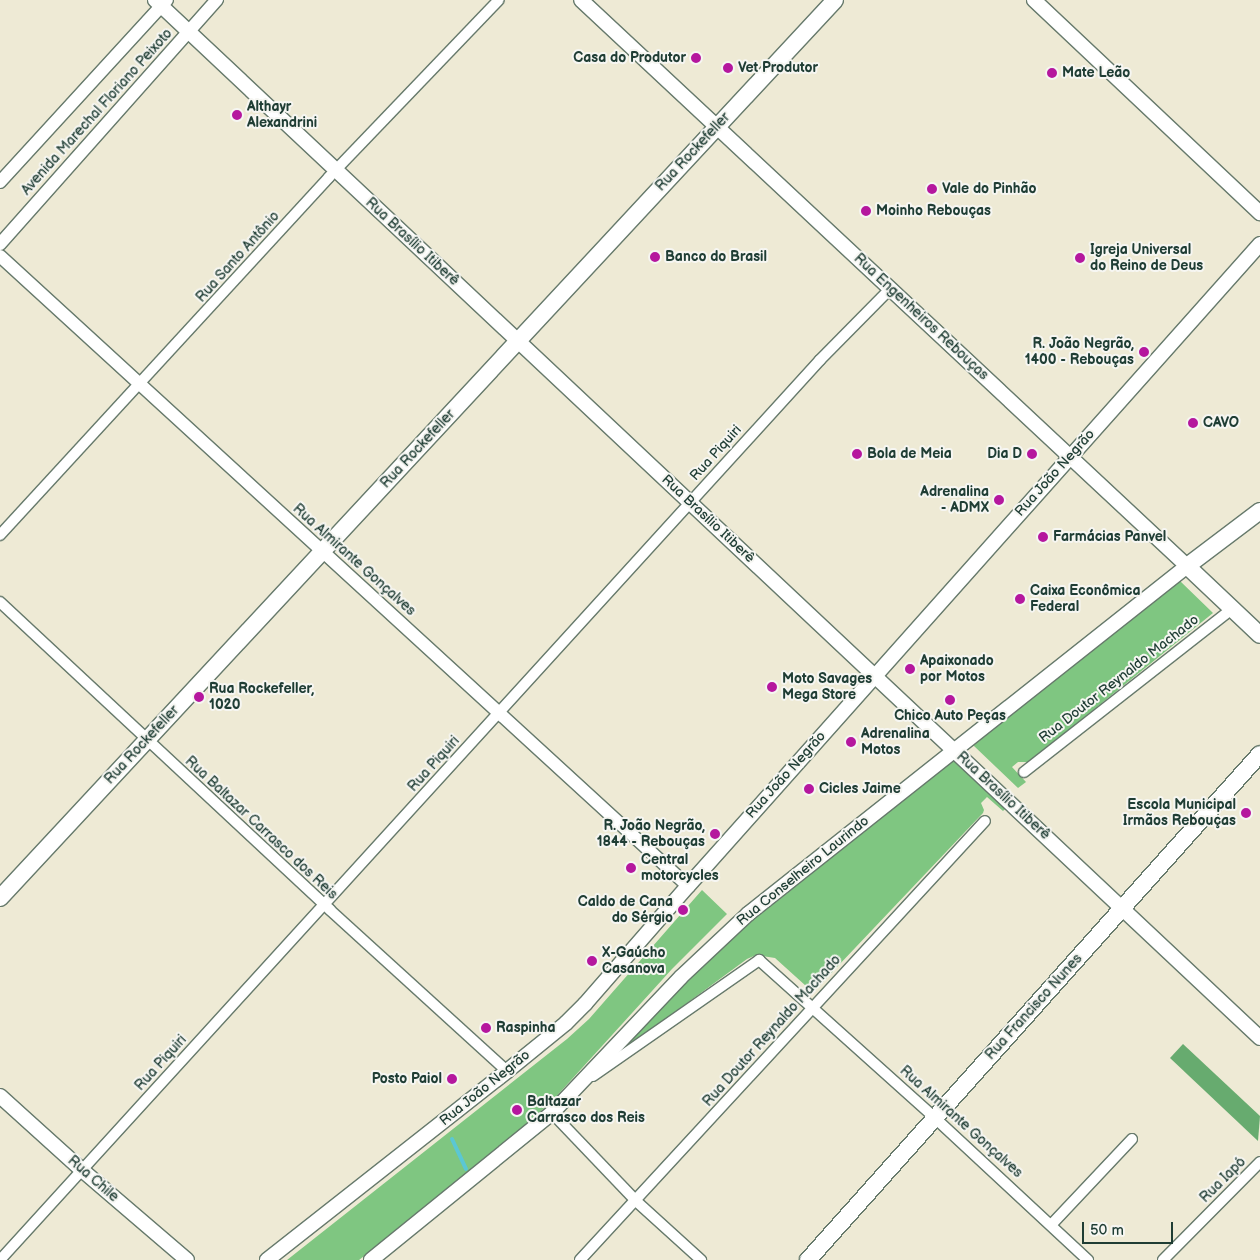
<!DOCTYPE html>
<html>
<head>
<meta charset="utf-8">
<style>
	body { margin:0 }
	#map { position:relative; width:1260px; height:1260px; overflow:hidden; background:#eeead5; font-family:"Balsamiq Sans",sans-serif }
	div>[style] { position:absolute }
	.green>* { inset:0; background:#7fc681 }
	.forest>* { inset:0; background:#67ab6f }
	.stream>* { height:4px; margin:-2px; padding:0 2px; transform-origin:2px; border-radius:2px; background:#5bc7d4 }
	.roads { filter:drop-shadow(1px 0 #677a6c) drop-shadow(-1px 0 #677a6c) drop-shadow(0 1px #677a6c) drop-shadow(0 -1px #677a6c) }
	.minor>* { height:10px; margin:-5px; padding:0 5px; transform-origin:5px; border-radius:5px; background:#fff }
	.tertiary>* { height:12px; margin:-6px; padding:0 6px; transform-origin:6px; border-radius:6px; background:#fff }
	.secondary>* { height:14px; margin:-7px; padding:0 7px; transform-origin:7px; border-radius:7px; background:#fff }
	.primary>* { height:16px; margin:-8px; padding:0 8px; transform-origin:8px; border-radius:8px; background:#fff }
	.dots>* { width:14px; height:14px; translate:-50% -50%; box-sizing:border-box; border:2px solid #f6f6f2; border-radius:50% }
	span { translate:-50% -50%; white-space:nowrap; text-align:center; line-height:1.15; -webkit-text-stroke:4px #f6f6f2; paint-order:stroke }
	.poi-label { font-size:14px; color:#1f3d34; font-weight:700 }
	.right { translate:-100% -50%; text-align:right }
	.left { translate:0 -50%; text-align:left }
	.street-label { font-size:14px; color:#1f3d34 }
	.scale { position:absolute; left:1082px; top:1222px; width:91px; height:22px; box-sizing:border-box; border:2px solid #1f3d34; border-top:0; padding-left:6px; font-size:15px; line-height:18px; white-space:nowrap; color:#1f3d34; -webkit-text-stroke:4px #f6f6f2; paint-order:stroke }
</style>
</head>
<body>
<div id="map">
	<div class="green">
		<i style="clip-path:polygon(1179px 580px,1213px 613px,1029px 762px,1018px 762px,1012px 767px,1026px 782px,1018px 788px,974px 746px,973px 743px)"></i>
		<i style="clip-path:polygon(954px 760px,1009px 805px,1003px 811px,987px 797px,981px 803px,984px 810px,983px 813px,819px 986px,810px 988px,806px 986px,775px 958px,756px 955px,747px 959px,630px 1045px,627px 1045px,627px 1042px,689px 975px,751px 916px)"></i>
		<i style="clip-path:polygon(702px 890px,727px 914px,672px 969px,553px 1100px,503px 1146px,359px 1260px,287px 1260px,567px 1039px,589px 1019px)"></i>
	</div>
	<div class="forest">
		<i style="clip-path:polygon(1183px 1044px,1260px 1116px,1258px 1141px,1170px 1058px)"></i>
	</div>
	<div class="stream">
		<i style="left:452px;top:1139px;width:33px;rotate:65deg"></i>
	</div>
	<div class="roads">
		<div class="minor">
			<i style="left:0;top:535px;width:486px;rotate:-47.4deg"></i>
			<i style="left:329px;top:177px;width:245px;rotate:-46.2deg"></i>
			<i style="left:0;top:602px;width:451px;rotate:43deg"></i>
			<i style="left:330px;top:910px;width:239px;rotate:42.3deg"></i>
			<i style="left:1024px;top:772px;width:264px;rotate:-38.1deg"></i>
			<i style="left:593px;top:1076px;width:203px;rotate:-34.9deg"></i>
			<i style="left:759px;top:960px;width:237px;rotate:41.9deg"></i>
			<i style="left:935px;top:1118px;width:209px;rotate:42.9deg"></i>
			<i style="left:552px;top:1113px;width:122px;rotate:46.3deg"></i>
			<i style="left:636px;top:1201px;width:88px;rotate:42.2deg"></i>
			<i style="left:1051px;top:1225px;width:118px;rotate:-46.7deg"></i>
			<i style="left:0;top:1260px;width:1218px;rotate:-47.66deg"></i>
			<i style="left:820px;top:360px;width:100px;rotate:-45.4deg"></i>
			<i style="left:580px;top:1260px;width:597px;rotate:-47.31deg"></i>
			<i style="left:1163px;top:1260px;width:138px;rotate:-45.3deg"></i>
		</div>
		<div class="tertiary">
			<i style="left:0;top:182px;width:247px;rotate:-47.5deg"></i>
			<i style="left:0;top:244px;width:327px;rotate:-48.4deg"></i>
			<i style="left:0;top:256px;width:933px;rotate:42.48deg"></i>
		</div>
		<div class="secondary">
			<i style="left:155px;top:0;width:1516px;rotate:43.21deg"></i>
			<i style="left:1034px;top:0;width:311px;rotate:43.3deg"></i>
			<i style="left:0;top:1096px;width:110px;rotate:42.1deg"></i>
			<i style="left:82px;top:1170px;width:138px;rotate:40.6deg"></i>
			<i style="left:267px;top:1260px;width:305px;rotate:-38.2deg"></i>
			<i style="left:507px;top:1071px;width:76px;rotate:-39.1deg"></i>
			<i style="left:566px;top:1023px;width:27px;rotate:-45deg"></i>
			<i style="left:585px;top:1004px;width:157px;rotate:-48.9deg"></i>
			<i style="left:688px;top:886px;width:860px;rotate:-48.3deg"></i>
			<i style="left:371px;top:1260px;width:233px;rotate:-39.1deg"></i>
			<i style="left:552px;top:1113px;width:187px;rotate:-46.5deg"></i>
			<i style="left:681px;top:977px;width:92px;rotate:-43.2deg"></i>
			<i style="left:748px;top:914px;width:560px;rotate:-38.4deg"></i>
			<i style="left:1187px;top:566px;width:829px;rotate:-136.95deg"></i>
		</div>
		<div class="primary">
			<i style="left:1260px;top:511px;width:91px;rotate:143deg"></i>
			<i style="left:1187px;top:566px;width:100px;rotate:43.4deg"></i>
			<i style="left:0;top:898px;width:1226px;rotate:-47.08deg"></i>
			<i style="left:808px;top:1260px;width:678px;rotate:-48.23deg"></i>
		</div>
	</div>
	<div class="dots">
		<i style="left:696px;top:58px;background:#b5179e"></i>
		<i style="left:728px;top:68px;background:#b5179e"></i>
		<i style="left:1052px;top:73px;background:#b5179e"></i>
		<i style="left:237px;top:115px;background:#b5179e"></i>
		<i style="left:932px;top:189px;background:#b5179e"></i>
		<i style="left:866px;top:211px;background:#b5179e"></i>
		<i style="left:655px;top:257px;background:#b5179e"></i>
		<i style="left:1080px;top:258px;background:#b5179e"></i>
		<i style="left:1144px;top:352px;background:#b5179e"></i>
		<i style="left:1193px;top:423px;background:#b5179e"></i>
		<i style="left:857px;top:454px;background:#b5179e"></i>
		<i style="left:1032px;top:454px;background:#b5179e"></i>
		<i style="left:999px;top:500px;background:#b5179e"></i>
		<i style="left:1043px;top:537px;background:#b5179e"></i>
		<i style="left:1020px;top:599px;background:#b5179e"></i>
		<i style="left:910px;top:669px;background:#b5179e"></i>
		<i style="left:772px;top:687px;background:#b5179e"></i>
		<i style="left:199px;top:697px;background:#b5179e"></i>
		<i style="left:950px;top:700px;background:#b5179e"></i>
		<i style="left:851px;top:742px;background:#b5179e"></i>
		<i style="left:809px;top:789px;background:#b5179e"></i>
		<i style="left:1246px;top:813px;background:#b5179e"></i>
		<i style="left:715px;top:834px;background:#b5179e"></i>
		<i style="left:631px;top:868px;background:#b5179e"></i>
		<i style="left:683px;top:910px;background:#b5179e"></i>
		<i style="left:592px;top:961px;background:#b5179e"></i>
		<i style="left:486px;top:1028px;background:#b5179e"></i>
		<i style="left:452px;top:1079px;background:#b5179e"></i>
		<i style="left:517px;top:1110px;background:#b5179e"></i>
	</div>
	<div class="poi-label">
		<span class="right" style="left:686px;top:58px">Casa do Produtor</span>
		<span class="left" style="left:738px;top:68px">Vet Produtor</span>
		<span class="left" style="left:1062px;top:73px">Mate Leão</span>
		<span class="left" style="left:247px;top:115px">Althayr<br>Alexandrini</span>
		<span class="left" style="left:942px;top:189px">Vale do Pinhão</span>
		<span class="left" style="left:876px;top:211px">Moinho Rebouças</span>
		<span class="left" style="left:1090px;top:258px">Igreja Universal<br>do Reino de Deus</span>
		<span class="left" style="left:665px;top:257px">Banco do Brasil</span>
		<span class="right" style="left:1134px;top:352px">R. João Negrão,<br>1400 - Rebouças</span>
		<span class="left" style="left:1203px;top:423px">CAVO</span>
		<span class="left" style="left:867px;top:454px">Bola de Meia</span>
		<span class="right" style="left:1022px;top:454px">Dia D</span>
		<span class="right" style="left:989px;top:500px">Adrenalina<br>- ADMX</span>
		<span class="left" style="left:1053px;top:537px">Farmácias Panvel</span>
		<span class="left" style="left:1030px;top:599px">Caixa Econômica<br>Federal</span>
		<span class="left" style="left:920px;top:669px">Apaixonado<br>por Motos</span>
		<span class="left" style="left:782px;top:687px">Moto Savages<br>Mega Store</span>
		<span class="left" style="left:209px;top:697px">Rua Rockefeller,<br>1020</span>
		<span style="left:950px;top:716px">Chico Auto Peças</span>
		<span class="left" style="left:861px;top:742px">Adrenalina<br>Motos</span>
		<span class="left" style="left:819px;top:789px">Cicles Jaime</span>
		<span class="right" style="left:1236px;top:813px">Escola Municipal<br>Irmãos Rebouças</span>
		<span class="right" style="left:705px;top:834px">R. João Negrão,<br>1844 - Rebouças</span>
		<span class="left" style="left:641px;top:868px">Central<br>motorcycles</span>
		<span class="right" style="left:673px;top:910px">Caldo de Cana<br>do Sérgio</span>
		<span class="left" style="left:602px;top:961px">X-Gaúcho<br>Casanova</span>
		<span class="left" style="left:496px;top:1028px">Raspinha</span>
		<span class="right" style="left:442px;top:1079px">Posto Paiol</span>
		<span class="left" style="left:527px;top:1110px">Baltazar<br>Carrasco dos Reis</span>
	</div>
	<div class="street-label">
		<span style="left:97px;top:112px;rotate:-48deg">Avenida Marechal Floriano Peixoto</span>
		<span style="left:693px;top:152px;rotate:-47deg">Rua Rockefeller</span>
		<span style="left:412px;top:242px;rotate:43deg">Rua Brasílio Itiberê</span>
		<span style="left:238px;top:257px;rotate:-48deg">Rua Santo Antônio</span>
		<span style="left:921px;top:317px;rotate:43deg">Rua Engenheiros Rebouças</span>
		<span style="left:418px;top:449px;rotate:-47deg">Rua Rockefeller</span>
		<span style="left:716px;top:453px;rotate:-48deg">Rua Piquiri</span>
		<span style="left:1055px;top:473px;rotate:-48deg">Rua João Negrão</span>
		<span style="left:708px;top:519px;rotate:43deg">Rua Brasílio Itiberê</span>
		<span style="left:354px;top:560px;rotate:42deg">Rua Almirante Gonçalves</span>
		<span style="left:1119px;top:679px;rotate:-38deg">Rua Doutor Reynaldo Machado</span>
		<span style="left:142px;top:745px;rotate:-47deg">Rua Rockefeller</span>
		<span style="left:434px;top:764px;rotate:-48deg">Rua Piquiri</span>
		<span style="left:786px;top:775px;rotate:-48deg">Rua João Negrão</span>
		<span style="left:1003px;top:796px;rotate:43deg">Rua Brasílio Itiberê</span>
		<span style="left:261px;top:828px;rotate:43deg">Rua Baltazar Carrasco dos Reis</span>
		<span style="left:803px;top:871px;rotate:-39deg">Rua Conselheiro Laurindo</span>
		<span style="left:1034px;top:1007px;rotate:-48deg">Rua Francisco Nunes</span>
		<span style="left:772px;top:1031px;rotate:-48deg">Rua Doutor Reynaldo Machado</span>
		<span style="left:161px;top:1063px;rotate:-48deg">Rua Piquiri</span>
		<span style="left:485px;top:1088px;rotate:-39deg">Rua João Negrão</span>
		<span style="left:961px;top:1122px;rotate:42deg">Rua Almirante Gonçalves</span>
		<span style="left:93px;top:1179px;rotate:41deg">Rua Chile</span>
		<span style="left:1223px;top:1180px;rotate:-45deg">Rua Iapó</span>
	</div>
	<div class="scale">50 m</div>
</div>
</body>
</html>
